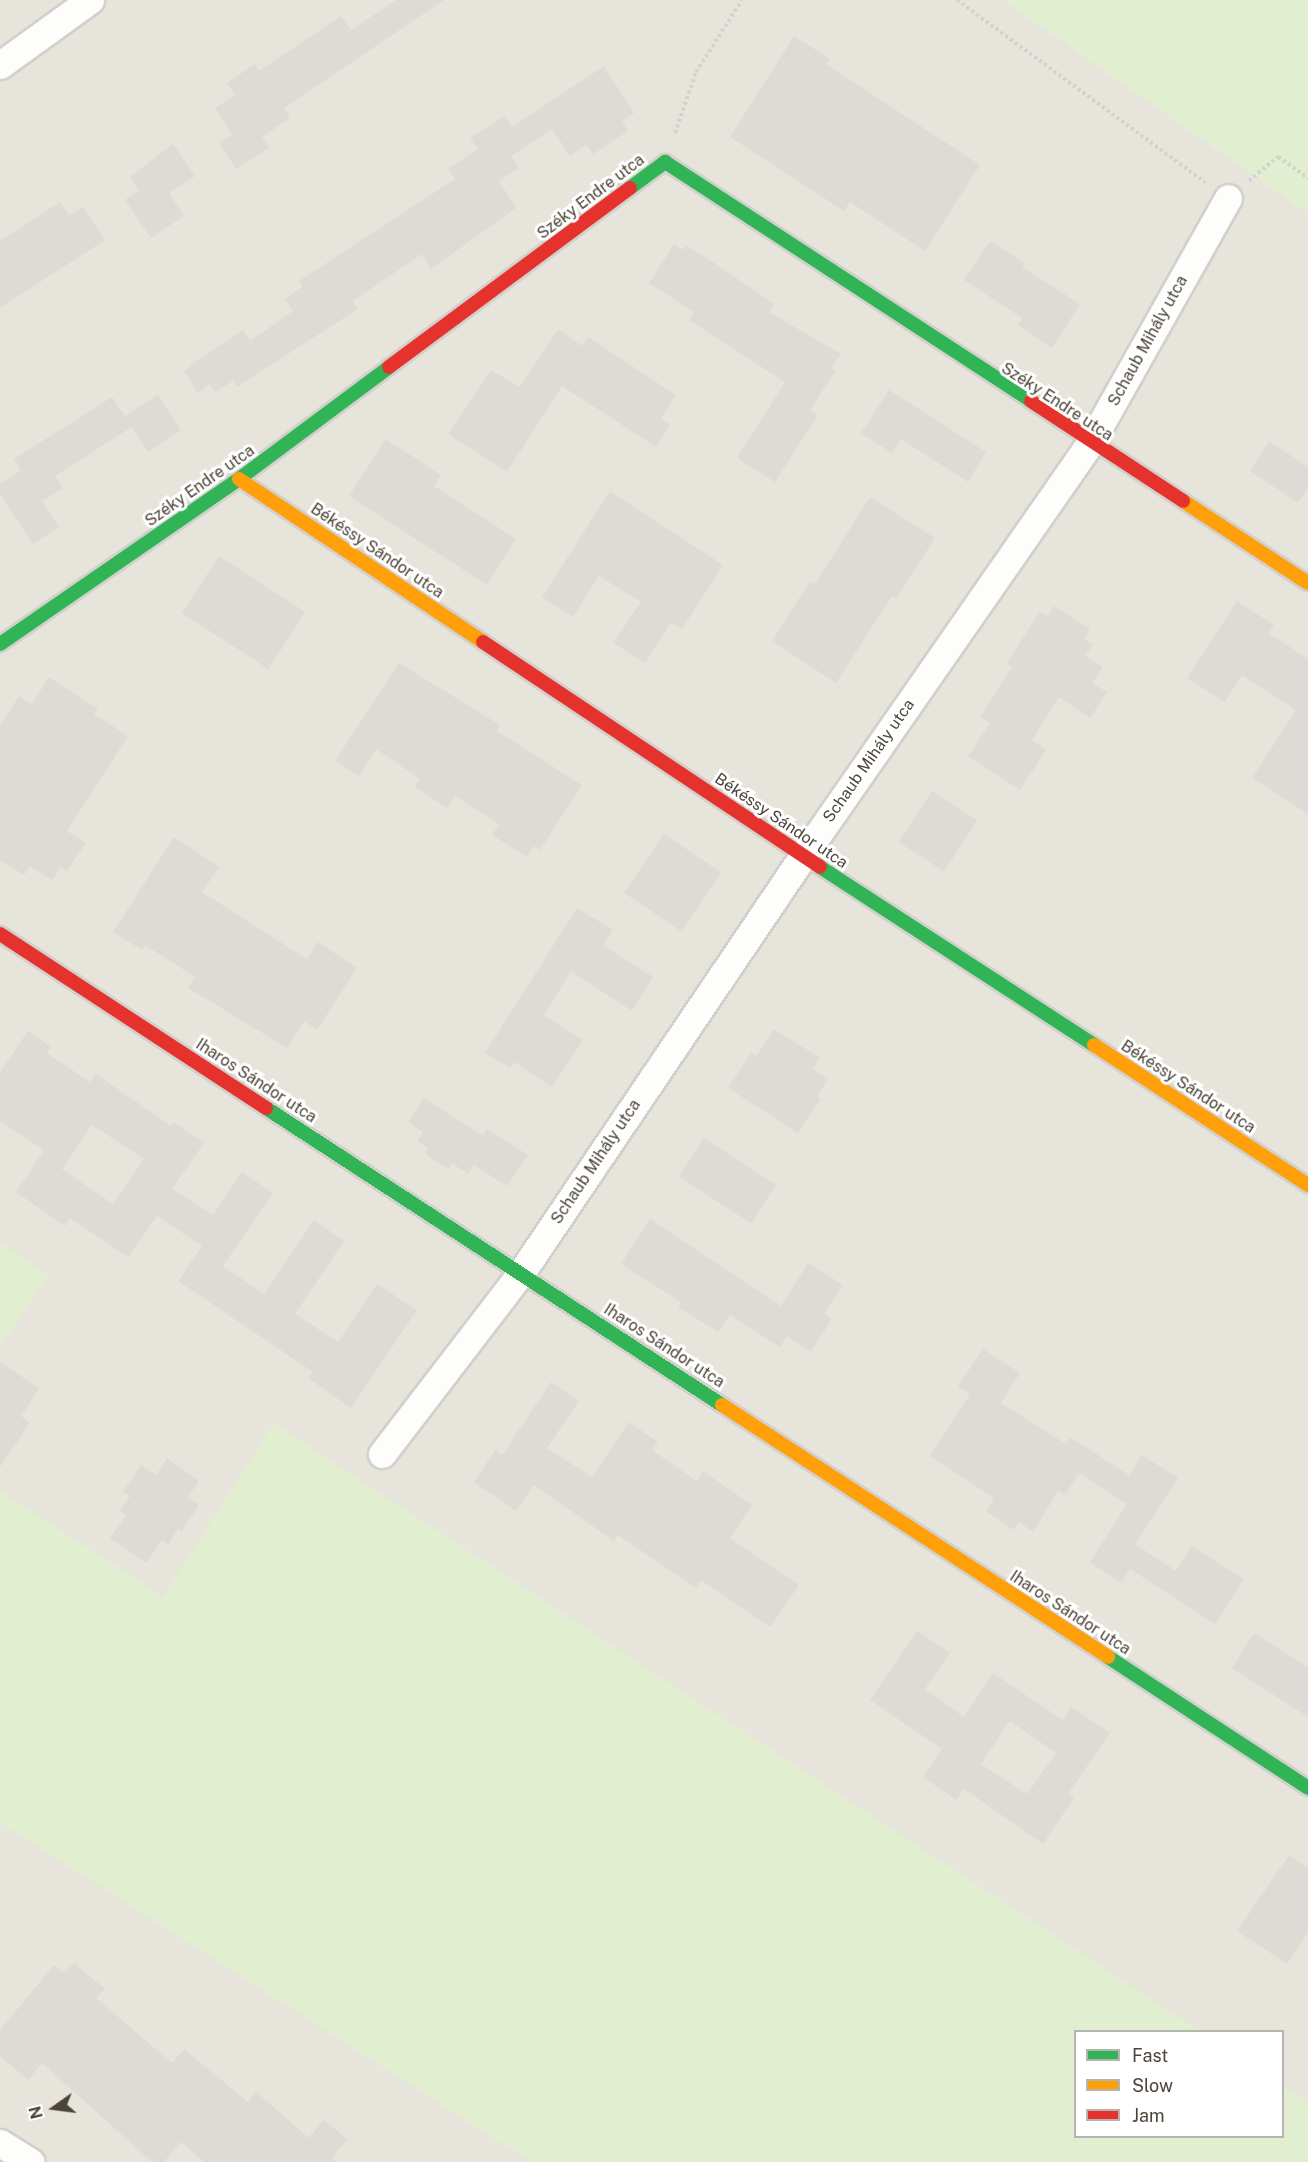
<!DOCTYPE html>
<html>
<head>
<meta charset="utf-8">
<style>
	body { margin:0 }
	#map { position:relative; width:1308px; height:2162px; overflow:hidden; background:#f4f2ee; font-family:"Public Sans",sans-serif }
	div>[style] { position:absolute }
	.residential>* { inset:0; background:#e7e4dc }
	.green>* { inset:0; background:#e1eecf }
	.building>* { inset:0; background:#dedbd6; transform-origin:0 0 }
	.path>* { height:4px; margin-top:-2px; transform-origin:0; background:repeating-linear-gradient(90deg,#d3d2cc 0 3px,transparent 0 6px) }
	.roads { filter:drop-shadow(2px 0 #d2d0cb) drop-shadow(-2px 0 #d2d0cb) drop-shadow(0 2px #d2d0cb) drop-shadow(0 -2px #d2d0cb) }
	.street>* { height:27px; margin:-13.5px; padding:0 13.5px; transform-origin:13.5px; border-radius:13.5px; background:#fdfdfc }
	.fast>* { height:14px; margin:-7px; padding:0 7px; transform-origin:7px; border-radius:7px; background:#30b455 }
	.slow>* { height:14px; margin:-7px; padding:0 7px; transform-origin:7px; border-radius:7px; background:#ff9f0a }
	.jam>* { height:14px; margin:-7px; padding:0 7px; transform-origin:7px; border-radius:7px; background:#e5322d }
	span { translate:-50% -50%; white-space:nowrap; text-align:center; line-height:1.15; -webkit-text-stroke:6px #fff; paint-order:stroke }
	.street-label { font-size:16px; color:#4b4439 }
	.legend { position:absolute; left:1074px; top:2030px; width:210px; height:108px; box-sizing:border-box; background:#fff; border:2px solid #b7b4b0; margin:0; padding:8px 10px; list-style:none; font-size:18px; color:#4b4439 }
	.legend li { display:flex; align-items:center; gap:12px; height:30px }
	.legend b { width:30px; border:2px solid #b7b4b0 }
	.north { position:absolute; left:24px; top:2078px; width:60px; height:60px; -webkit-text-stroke:4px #fff; paint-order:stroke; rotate:256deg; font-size:16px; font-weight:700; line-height:24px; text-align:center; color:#4b4439 }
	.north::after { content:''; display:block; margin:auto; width:21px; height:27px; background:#4b4439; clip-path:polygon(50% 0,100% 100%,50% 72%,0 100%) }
</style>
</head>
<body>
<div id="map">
	<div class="residential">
		<i style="clip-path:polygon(0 0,1004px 0,1308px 213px,1308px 2103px,1283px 2086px,1282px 2032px,1199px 2031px,274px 1424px,163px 1598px,0 1491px,0 1346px,48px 1275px,0 1243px)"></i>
		<i style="clip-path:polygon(0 1822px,98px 1884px,532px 2162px,0 2162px)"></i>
	</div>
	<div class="green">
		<i style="clip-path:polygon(1004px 0,1308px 0,1308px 213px)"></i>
		<i style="clip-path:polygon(0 1243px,48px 1275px,0 1346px)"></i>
		<i style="clip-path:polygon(274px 1424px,1200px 2031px,1076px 2032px,1076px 2136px,1282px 2136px,1283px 2086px,1308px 2103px,1308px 2162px,532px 2162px,0 1822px,0 1491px,163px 1597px)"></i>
	</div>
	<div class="building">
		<i style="clip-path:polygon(396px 0,444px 0,284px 108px,290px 118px,262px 137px,269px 148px,236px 169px,219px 143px,232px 134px,215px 108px,235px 95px,227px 83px,255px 64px,259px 71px,341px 16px,351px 30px)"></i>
		<i style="clip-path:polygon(794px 36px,830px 59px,826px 64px,980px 165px,925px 251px,850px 202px,844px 211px,730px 137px)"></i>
		<i style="clip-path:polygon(604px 66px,634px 113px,622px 121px,628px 131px,593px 154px,586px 145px,570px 156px,552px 129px,511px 156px,519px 168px,499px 181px,516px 208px,431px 269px,422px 254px,353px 301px,358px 309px,237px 387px,233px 381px,215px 392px,210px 384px,198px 393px,184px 372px,195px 362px,243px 330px,250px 341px,293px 311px,285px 299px,303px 286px,299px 281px,455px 179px,448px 169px,478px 149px,470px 138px,505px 116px,512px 127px)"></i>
		<i style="clip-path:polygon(173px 144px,195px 176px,169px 193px,184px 216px,151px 238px,125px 200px,139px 190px,130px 177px)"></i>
		<i style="clip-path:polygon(60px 202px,69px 216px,83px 207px,105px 240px,0 308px,0 241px)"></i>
		<i style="clip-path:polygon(990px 241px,1025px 263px,1022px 267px,1080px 304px,1052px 348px,1018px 325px,1022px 318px,964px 280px)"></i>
		<i style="clip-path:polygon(674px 244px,683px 250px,686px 245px,713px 262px,774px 304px,769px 312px,841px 354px,831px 368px,836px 370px,810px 410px,818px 415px,775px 482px,737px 458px,785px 382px,689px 320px,694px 312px,649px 283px)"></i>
		<i style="clip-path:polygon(558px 329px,582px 346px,588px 337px,676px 395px,661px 418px,670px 425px,656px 447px,562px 386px,507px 472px,448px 434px,491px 370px,520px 387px)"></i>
		<i style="clip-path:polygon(889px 390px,986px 452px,968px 482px,901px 439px,892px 453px,861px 433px)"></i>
		<i style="clip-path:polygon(158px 395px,181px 430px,148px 452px,132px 427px,55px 476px,63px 488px,42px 501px,59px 527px,33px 544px,0 494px,0 484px,21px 470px,14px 459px,112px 397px,125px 416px)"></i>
		<i style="clip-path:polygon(386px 439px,441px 475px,434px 486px,516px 539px,487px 585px,349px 496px)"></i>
		<i style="clip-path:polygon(1269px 441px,1308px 467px,1308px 488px,1298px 503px,1250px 471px)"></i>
		<i style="clip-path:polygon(610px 491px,723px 565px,682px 629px,671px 622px,645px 663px,613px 643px,641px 602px,599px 576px,573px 617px,542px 597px)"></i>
		<i style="clip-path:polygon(870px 497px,935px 538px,896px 599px,892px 596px,836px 683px,772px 641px,810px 581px,815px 584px)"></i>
		<i style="left:219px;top:556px;width:103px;height:68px;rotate:33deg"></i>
		<i style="clip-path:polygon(1237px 601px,1274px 625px,1269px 633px,1308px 659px,1308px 814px,1252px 778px,1296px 710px,1242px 675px,1225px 702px,1187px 678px)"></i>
		<i style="clip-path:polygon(1054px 606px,1090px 629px,1084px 639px,1093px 645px,1085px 656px,1103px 667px,1092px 683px,1107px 692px,1090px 718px,1059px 697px,1032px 740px,1046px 750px,1020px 790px,968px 756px,990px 723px,980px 717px,1012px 667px,1007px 663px,1040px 611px,1048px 616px)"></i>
		<i style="clip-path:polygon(399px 663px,500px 725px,497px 731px,582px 785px,540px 850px,533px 846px,527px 857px,492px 835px,499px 824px,455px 796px,447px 808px,415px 787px,420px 779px,376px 749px,359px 776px,335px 761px)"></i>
		<i style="clip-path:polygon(49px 677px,98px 709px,94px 714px,128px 736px,67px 831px,86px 843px,67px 871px,61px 867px,52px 880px,30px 866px,24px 875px,0 860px,0 726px,19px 696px,32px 704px)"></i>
		<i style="left:932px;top:791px;width:54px;height:61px;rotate:33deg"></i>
		<i style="left:664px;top:834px;width:69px;height:71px;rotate:34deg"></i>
		<i style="clip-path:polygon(174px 837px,219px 867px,202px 892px,307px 959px,318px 942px,357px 968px,317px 1030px,304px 1021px,287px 1048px,188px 988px,195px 977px,145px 945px,142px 950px,113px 932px)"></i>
		<i style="clip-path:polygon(577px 908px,613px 930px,603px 945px,653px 977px,632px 1011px,571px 971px,544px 1015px,583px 1040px,552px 1087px,514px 1062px,510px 1068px,485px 1053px)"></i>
		<i style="clip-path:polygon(774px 1029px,820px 1058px,813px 1069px,828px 1079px,817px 1096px,821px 1098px,798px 1133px,728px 1088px,751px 1053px,756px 1056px)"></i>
		<i style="clip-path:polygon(evenodd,28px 1031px,51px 1047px,47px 1053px,90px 1082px,96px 1074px,171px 1126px,174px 1122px,204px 1143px,172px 1189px,213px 1215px,242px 1172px,273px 1193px,223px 1266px,264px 1294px,314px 1220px,344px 1241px,295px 1314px,338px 1342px,377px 1284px,417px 1310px,351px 1408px,308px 1378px,313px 1372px,178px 1281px,202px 1246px,157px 1216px,128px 1257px,70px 1218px,65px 1226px,16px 1192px,44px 1150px,0 1121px,0 1072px,28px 1031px,92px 1125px,144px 1159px,113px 1204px,62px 1169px,92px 1125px)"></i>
		<i style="clip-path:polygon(424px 1098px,483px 1136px,487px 1129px,528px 1155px,507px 1186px,474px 1165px,468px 1174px,452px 1163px,449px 1169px,425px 1154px,428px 1148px,417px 1141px,423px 1132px,408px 1122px)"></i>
		<i style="left:704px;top:1138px;width:86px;height:46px;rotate:33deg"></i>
		<i style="clip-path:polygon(650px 1219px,781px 1306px,808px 1263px,843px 1285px,824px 1314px,832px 1319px,811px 1352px,787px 1336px,780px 1347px,730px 1315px,718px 1332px,678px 1307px,681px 1302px,621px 1264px)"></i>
		<i style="clip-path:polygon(983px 1349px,1020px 1373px,1001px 1403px,1066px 1444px,1070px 1437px,1129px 1475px,1142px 1455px,1178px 1478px,1135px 1544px,1176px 1571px,1192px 1546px,1244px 1579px,1215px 1624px,1130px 1569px,1121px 1583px,1090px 1562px,1127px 1504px,1079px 1473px,1065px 1495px,1058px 1491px,1033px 1532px,1019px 1522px,1014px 1530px,986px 1511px,994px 1498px,930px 1456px,970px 1394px,958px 1386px)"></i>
		<i style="clip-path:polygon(0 1361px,39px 1389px,21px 1416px,30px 1423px,0 1467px)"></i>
		<i style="clip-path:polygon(551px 1382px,579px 1401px,547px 1448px,592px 1477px,629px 1422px,658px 1442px,652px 1450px,697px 1481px,703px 1471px,752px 1505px,730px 1538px,799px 1585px,770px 1627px,701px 1580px,696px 1588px,618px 1535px,614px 1541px,534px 1485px,516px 1511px,474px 1482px,495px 1450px,502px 1455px)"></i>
		<i style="clip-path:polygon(167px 1458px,199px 1481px,188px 1497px,199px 1505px,181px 1532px,178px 1529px,168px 1545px,162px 1540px,146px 1563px,110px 1538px,126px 1516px,120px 1511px,130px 1496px,123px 1492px,141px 1465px,156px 1475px)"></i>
		<i style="clip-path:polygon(evenodd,917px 1631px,950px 1653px,925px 1689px,964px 1717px,993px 1673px,1063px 1720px,1071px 1707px,1110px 1733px,1068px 1794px,1074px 1798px,1043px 1844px,964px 1789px,956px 1800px,923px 1777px,942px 1749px,870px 1700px,917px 1631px,1010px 1721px,1056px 1753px,1027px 1794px,981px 1764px,1010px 1721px)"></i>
		<i style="clip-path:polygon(1254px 1633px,1308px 1667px,1308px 1717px,1232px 1668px)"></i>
		<i style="clip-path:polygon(1289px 1855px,1308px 1868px,1308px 1932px,1287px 1964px,1237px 1931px)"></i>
		<i style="clip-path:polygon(74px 1963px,105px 1989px,96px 1998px,172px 2063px,184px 2049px,248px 2102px,256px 2092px,309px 2138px,324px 2120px,347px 2139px,332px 2158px,337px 2162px,204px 2162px,181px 2142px,164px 2162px,152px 2162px,42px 2063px,28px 2080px,0 2056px,0 2030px,54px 1965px,64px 1973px)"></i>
	</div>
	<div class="path">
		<i style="left:957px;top:0;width:308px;rotate:36.3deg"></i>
		<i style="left:675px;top:133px;width:65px;rotate:-71deg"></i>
		<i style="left:696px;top:72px;width:85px;rotate:-57.4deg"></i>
		<i style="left:1249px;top:181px;width:38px;rotate:-40deg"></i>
		<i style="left:1278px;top:157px;width:37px;rotate:35deg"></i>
	</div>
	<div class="roads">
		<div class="street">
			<i style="left:0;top:65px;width:111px;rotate:-35.8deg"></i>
			<i style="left:382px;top:1454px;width:228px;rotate:-52.5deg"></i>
			<i style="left:521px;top:1273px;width:503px;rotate:-55.93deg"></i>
			<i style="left:803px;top:856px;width:503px;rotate:-55.2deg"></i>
			<i style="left:1090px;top:443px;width:281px;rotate:-60.6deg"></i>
			<i style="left:0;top:2143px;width:36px;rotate:32deg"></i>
		</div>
		<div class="fast">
			<i style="left:630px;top:188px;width:44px;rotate:-36.6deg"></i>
			<i style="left:665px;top:162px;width:437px;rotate:33.1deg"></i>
			<i style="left:0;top:644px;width:290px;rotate:-34.6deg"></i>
			<i style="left:239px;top:479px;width:187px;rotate:-36.7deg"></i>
			<i style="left:820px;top:867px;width:327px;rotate:33deg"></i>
			<i style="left:266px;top:1108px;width:544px;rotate:33.08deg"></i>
			<i style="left:1108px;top:1657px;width:239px;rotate:33.2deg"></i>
		</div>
		<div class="slow">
			<i style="left:239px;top:479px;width:293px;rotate:33.7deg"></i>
			<i style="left:1183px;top:501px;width:149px;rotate:33.3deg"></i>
			<i style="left:1094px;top:1045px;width:256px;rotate:33.2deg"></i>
			<i style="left:722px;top:1405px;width:461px;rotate:33.1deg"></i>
		</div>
		<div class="jam">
			<i style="left:389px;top:367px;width:300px;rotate:-36.6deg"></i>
			<i style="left:1031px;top:401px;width:182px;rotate:33.3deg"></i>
			<i style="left:483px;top:642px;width:405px;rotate:33.7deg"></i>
			<i style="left:0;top:934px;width:318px;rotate:33.2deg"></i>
		</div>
	</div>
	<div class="street-label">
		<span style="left:591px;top:197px;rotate:-37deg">Széky Endre utca</span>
		<span style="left:1148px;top:341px;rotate:-61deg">Schaub Mihály utca</span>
		<span style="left:1057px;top:402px;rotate:33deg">Széky Endre utca</span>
		<span style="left:200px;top:486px;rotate:-35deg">Széky Endre utca</span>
		<span style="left:377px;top:551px;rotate:34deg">Békéssy Sándor utca</span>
		<span style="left:869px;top:761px;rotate:-55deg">Schaub Mihály utca</span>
		<span style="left:781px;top:821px;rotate:34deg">Békéssy Sándor utca</span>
		<span style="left:256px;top:1081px;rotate:33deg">Iharos Sándor utca</span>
		<span style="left:1188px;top:1087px;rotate:33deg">Békéssy Sándor utca</span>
		<span style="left:596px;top:1162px;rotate:-56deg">Schaub Mihály utca</span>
		<span style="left:664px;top:1346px;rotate:33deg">Iharos Sándor utca</span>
		<span style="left:1070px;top:1613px;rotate:33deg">Iharos Sándor utca</span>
	</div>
	<ul class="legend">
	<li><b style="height:8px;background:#30b455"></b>Fast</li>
	<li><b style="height:8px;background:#ff9f0a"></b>Slow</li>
	<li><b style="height:8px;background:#e5322d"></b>Jam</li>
	</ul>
	<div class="north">N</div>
</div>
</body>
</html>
